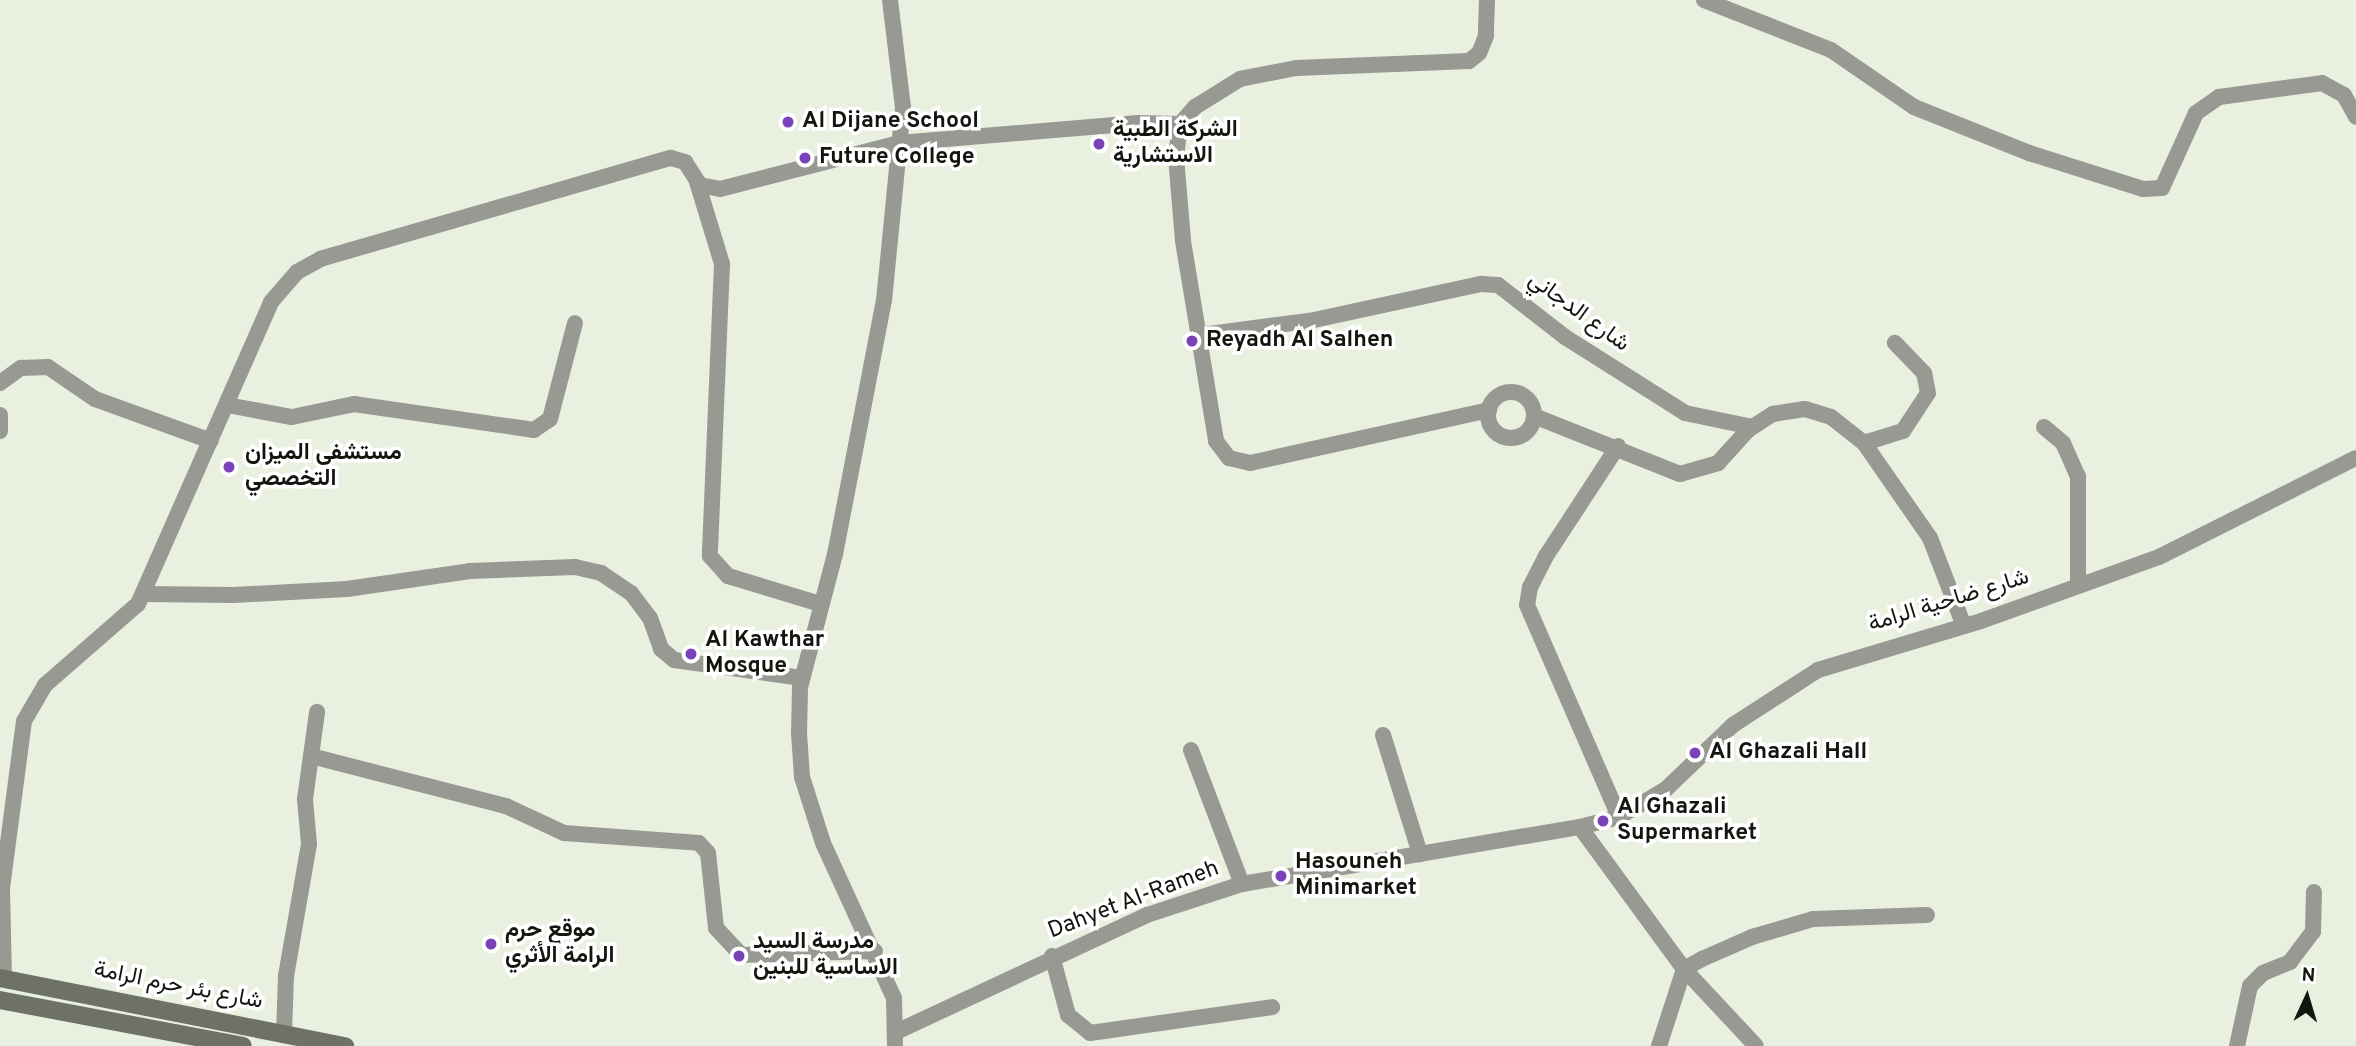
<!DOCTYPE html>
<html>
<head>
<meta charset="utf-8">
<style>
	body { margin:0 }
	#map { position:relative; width:2356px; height:1046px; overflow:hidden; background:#eaf0df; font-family:Overpass,Vazirmatn,sans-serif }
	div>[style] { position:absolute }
	.street>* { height:16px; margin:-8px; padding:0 8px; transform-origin:8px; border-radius:8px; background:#979992 }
	.street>.ring { margin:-8px; padding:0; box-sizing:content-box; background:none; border:16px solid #979992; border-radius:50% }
	.secondary>* { height:18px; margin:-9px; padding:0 9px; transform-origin:9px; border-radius:9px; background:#6e7168 }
	.dots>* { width:19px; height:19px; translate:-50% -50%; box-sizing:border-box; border:4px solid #fff; border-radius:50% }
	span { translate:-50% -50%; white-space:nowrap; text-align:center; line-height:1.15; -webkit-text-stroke:7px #fff; paint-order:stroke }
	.poi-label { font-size:23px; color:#13150f; font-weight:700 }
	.left { translate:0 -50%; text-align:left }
	.street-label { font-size:23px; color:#13150f }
	.north { position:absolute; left:2272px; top:962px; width:70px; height:70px; -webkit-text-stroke:5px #fff; paint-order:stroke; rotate:4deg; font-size:19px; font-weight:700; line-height:28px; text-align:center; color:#13150f }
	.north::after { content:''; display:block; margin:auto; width:24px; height:32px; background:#13150f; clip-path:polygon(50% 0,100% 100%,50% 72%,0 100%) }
</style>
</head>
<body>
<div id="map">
	<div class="street">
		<i style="left:890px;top:0;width:108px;rotate:83.1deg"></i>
		<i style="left:903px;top:107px;width:194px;rotate:95.6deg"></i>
		<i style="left:884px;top:300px;width:259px;rotate:100.9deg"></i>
		<i style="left:835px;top:554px;width:138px;rotate:104.7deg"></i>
		<i style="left:800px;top:687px;width:46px;rotate:91.2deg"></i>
		<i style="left:799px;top:733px;width:44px;rotate:86.1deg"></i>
		<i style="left:802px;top:777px;width:69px;rotate:72.3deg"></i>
		<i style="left:823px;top:843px;width:170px;rotate:65.4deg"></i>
		<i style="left:894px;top:998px;width:48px;rotate:88.8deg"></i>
		<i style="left:1487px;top:0;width:36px;rotate:92deg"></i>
		<i style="left:1486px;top:36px;width:18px;rotate:112deg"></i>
		<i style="left:1479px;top:53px;width:13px;rotate:141deg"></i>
		<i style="left:1469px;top:61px;width:173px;rotate:177.7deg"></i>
		<i style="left:1296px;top:68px;width:57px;rotate:168.9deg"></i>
		<i style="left:1240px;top:79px;width:53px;rotate:148.1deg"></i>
		<i style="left:1195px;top:107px;width:23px;rotate:131deg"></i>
		<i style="left:1180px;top:124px;width:33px;rotate:97deg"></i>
		<i style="left:1176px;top:157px;width:84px;rotate:85.2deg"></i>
		<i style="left:1183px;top:241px;width:203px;rotate:80.6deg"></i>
		<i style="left:1216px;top:441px;width:21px;rotate:53deg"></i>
		<i style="left:1229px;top:458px;width:22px;rotate:13deg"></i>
		<i style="left:1250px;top:463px;width:245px;rotate:-12.5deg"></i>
		<i style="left:1704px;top:0;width:136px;rotate:21.5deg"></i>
		<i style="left:1831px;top:50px;width:101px;rotate:34.5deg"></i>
		<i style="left:1914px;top:107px;width:124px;rotate:21.8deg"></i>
		<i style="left:2029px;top:153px;width:120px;rotate:17.5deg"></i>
		<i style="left:2143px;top:189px;width:19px;rotate:-3deg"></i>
		<i style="left:2162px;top:188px;width:82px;rotate:-65.6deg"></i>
		<i style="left:2196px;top:113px;width:28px;rotate:-35deg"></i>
		<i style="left:2219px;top:97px;width:104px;rotate:-7.7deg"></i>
		<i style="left:2322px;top:83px;width:25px;rotate:29deg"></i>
		<i style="left:2344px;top:95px;width:25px;rotate:61deg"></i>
		<i style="left:697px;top:182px;width:86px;rotate:73deg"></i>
		<i style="left:722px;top:264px;width:292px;rotate:92.4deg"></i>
		<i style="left:710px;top:556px;width:27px;rotate:48deg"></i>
		<i style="left:728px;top:576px;width:96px;rotate:16.9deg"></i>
		<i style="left:1202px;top:335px;width:113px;rotate:-7.6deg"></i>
		<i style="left:1314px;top:320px;width:171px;rotate:-12.2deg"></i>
		<i style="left:1481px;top:284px;width:17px;rotate:3deg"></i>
		<i style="left:1498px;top:285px;width:85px;rotate:37.8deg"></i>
		<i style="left:1565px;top:337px;width:142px;rotate:32.3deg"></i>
		<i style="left:1685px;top:413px;width:68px;rotate:11.8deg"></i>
		<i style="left:0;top:383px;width:26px;rotate:-36deg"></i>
		<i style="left:21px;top:368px;width:27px;rotate:-2deg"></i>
		<i style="left:48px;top:367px;width:57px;rotate:34.2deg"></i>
		<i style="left:95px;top:399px;width:123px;rotate:19.9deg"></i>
		<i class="ring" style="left:1488px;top:392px;width:30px;height:30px"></i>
		<i style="left:227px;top:405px;width:66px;rotate:10.5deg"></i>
		<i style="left:292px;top:417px;width:63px;rotate:-11.8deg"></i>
		<i style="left:354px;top:404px;width:182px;rotate:8.2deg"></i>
		<i style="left:534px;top:430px;width:19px;rotate:-35deg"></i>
		<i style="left:550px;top:419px;width:99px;rotate:-75.4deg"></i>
		<i style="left:0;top:415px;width:16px;rotate:90deg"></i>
		<i style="left:1534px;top:416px;width:157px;rotate:21.7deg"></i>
		<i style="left:1680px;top:474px;width:40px;rotate:-16deg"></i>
		<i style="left:1718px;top:463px;width:45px;rotate:-47.7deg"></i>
		<i style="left:1748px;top:430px;width:30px;rotate:-33deg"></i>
		<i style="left:1773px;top:414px;width:32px;rotate:-9deg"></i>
		<i style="left:1805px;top:409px;width:27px;rotate:17deg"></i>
		<i style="left:1831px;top:417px;width:42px;rotate:38.2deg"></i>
		<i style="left:1864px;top:443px;width:116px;rotate:55.2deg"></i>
		<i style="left:1930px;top:538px;width:94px;rotate:68.9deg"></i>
		<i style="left:2044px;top:427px;width:25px;rotate:40deg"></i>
		<i style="left:2063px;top:443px;width:36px;rotate:66deg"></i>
		<i style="left:2078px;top:476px;width:107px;rotate:90deg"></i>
		<i style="left:1864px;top:443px;width:41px;rotate:-17.1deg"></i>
		<i style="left:1903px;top:431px;width:45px;rotate:-56.7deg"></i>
		<i style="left:1928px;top:393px;width:20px;rotate:-101deg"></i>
		<i style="left:1924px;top:373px;width:42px;rotate:-134deg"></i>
		<i style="left:1618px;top:446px;width:131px;rotate:123.2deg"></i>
		<i style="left:1546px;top:556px;width:35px;rotate:117deg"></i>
		<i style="left:1530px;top:587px;width:18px;rotate:99deg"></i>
		<i style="left:1527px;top:605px;width:231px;rotate:66.5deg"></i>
		<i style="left:143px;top:594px;width:91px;rotate:0.6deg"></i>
		<i style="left:234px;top:595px;width:113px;rotate:-3deg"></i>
		<i style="left:347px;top:589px;width:124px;rotate:-8.3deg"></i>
		<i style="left:470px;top:571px;width:105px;rotate:-2.2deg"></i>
		<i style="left:575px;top:567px;width:27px;rotate:13deg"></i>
		<i style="left:601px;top:573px;width:36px;rotate:34deg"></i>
		<i style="left:631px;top:593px;width:31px;rotate:53deg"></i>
		<i style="left:650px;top:618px;width:33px;rotate:70deg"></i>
		<i style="left:661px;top:649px;width:17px;rotate:40deg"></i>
		<i style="left:674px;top:660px;width:129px;rotate:8deg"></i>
		<i style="left:1383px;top:735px;width:125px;rotate:72.7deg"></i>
		<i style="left:1191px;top:750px;width:143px;rotate:69.2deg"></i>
		<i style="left:311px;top:756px;width:201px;rotate:14.4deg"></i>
		<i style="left:506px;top:806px;width:64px;rotate:25deg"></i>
		<i style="left:564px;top:833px;width:135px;rotate:4.2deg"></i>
		<i style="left:699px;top:843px;width:13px;rotate:48deg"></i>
		<i style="left:708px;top:853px;width:75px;rotate:83.9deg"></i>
		<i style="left:716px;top:928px;width:37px;rotate:47deg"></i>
		<i style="left:741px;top:955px;width:134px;rotate:-1.7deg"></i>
		<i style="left:1580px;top:827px;width:40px;rotate:-14.4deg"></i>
		<i style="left:1619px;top:817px;width:55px;rotate:-30.8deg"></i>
		<i style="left:1666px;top:789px;width:93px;rotate:-43.7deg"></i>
		<i style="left:1733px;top:725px;width:101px;rotate:-32.9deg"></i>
		<i style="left:1818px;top:670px;width:170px;rotate:-16.7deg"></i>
		<i style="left:1981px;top:621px;width:189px;rotate:-19.8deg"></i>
		<i style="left:2159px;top:557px;width:220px;rotate:-26.7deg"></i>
		<i style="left:1052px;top:956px;width:61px;rotate:74.8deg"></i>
		<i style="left:1068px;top:1015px;width:28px;rotate:39deg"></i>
		<i style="left:1090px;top:1033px;width:184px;rotate:-8.1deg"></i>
		<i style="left:4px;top:978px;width:90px;rotate:-91.3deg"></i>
		<i style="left:2px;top:888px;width:168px;rotate:-82.5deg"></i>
		<i style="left:24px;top:721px;width:42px;rotate:-59.7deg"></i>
		<i style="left:45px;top:685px;width:123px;rotate:-41.1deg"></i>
		<i style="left:138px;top:604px;width:330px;rotate:-66.2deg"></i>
		<i style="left:271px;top:302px;width:40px;rotate:-49deg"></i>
		<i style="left:297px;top:272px;width:26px;rotate:-29deg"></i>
		<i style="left:320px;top:259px;width:365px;rotate:-16.1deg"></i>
		<i style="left:671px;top:158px;width:15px;rotate:16deg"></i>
		<i style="left:685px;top:162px;width:27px;rotate:57deg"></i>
		<i style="left:700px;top:185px;width:20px;rotate:11deg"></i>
		<i style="left:720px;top:189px;width:185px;rotate:-14.4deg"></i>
		<i style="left:899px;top:143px;width:240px;rotate:-4.8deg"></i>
		<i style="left:1138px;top:123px;width:42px;rotate:1.4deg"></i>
		<i style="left:896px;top:1032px;width:277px;rotate:-25deg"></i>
		<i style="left:1147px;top:915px;width:100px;rotate:-18.1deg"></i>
		<i style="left:1242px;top:884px;width:343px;rotate:-9.6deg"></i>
		<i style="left:1580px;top:827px;width:176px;rotate:53.8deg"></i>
		<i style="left:1684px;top:969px;width:105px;rotate:46.9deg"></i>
		<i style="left:284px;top:1033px;width:57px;rotate:-88deg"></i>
		<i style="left:286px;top:976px;width:134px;rotate:-80.1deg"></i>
		<i style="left:309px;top:844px;width:45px;rotate:-95.1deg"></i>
		<i style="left:305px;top:799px;width:88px;rotate:-82.1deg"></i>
		<i style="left:1659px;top:1046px;width:81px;rotate:-72deg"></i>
		<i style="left:1684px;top:969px;width:21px;rotate:-29deg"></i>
		<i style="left:1702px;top:959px;width:55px;rotate:-23.7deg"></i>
		<i style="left:1752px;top:937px;width:64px;rotate:-16.4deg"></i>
		<i style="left:1813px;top:919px;width:114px;rotate:-2deg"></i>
		<i style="left:2237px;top:1046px;width:61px;rotate:-77.8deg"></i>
		<i style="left:2250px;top:986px;width:18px;rotate:-45deg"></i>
		<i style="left:2263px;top:973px;width:29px;rotate:-22deg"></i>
		<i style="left:2290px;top:962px;width:38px;rotate:-53deg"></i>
		<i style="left:2313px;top:932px;width:40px;rotate:-88.6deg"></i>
	</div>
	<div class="secondary">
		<i style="left:0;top:978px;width:352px;rotate:11.2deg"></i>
		<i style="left:0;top:1000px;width:247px;rotate:10.7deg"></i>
	</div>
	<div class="dots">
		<i style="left:788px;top:122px;background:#7942b8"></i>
		<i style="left:1099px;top:144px;background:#7942b8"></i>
		<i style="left:805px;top:158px;background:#7942b8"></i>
		<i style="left:1192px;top:341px;background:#7942b8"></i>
		<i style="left:229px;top:467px;background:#7942b8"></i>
		<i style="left:691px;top:654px;background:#7942b8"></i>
		<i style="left:1695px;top:753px;background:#7942b8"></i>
		<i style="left:1603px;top:821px;background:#7942b8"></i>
		<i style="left:1281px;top:876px;background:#7942b8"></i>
		<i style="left:491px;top:944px;background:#7942b8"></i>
		<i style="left:739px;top:956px;background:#7942b8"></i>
	</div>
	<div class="poi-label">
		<span class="left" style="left:802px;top:122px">Al Dijane School</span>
		<span class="left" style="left:1113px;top:144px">الشركة الطبية<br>الاستشارية</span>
		<span class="left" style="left:819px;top:158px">Future College</span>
		<span class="left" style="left:1206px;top:341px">Reyadh Al Salhen</span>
		<span class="left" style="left:245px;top:467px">مستشفى الميزان<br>التخصصي</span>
		<span class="left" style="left:705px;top:654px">Al Kawthar<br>Mosque</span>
		<span class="left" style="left:1709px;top:753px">Al Ghazali Hall</span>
		<span class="left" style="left:1617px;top:821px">Al Ghazali<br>Supermarket</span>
		<span class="left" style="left:1295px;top:876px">Hasouneh<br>Minimarket</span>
		<span class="left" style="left:505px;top:944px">موقع حرم<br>الرامة الأثري</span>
		<span class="left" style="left:753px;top:956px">مدرسة السيد<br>الاساسية للبنين</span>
	</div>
	<div class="street-label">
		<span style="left:1578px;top:313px;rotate:36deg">شارع الدجاني</span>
		<span style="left:1949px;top:602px;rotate:-17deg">شارع ضاحية الرامة</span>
		<span style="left:1134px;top:901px;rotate:-21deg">Dahyet Al-Rameh</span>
		<span style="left:178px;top:987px;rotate:11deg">شارع بئر حرم الرامة</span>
	</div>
	<div class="north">N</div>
</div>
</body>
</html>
